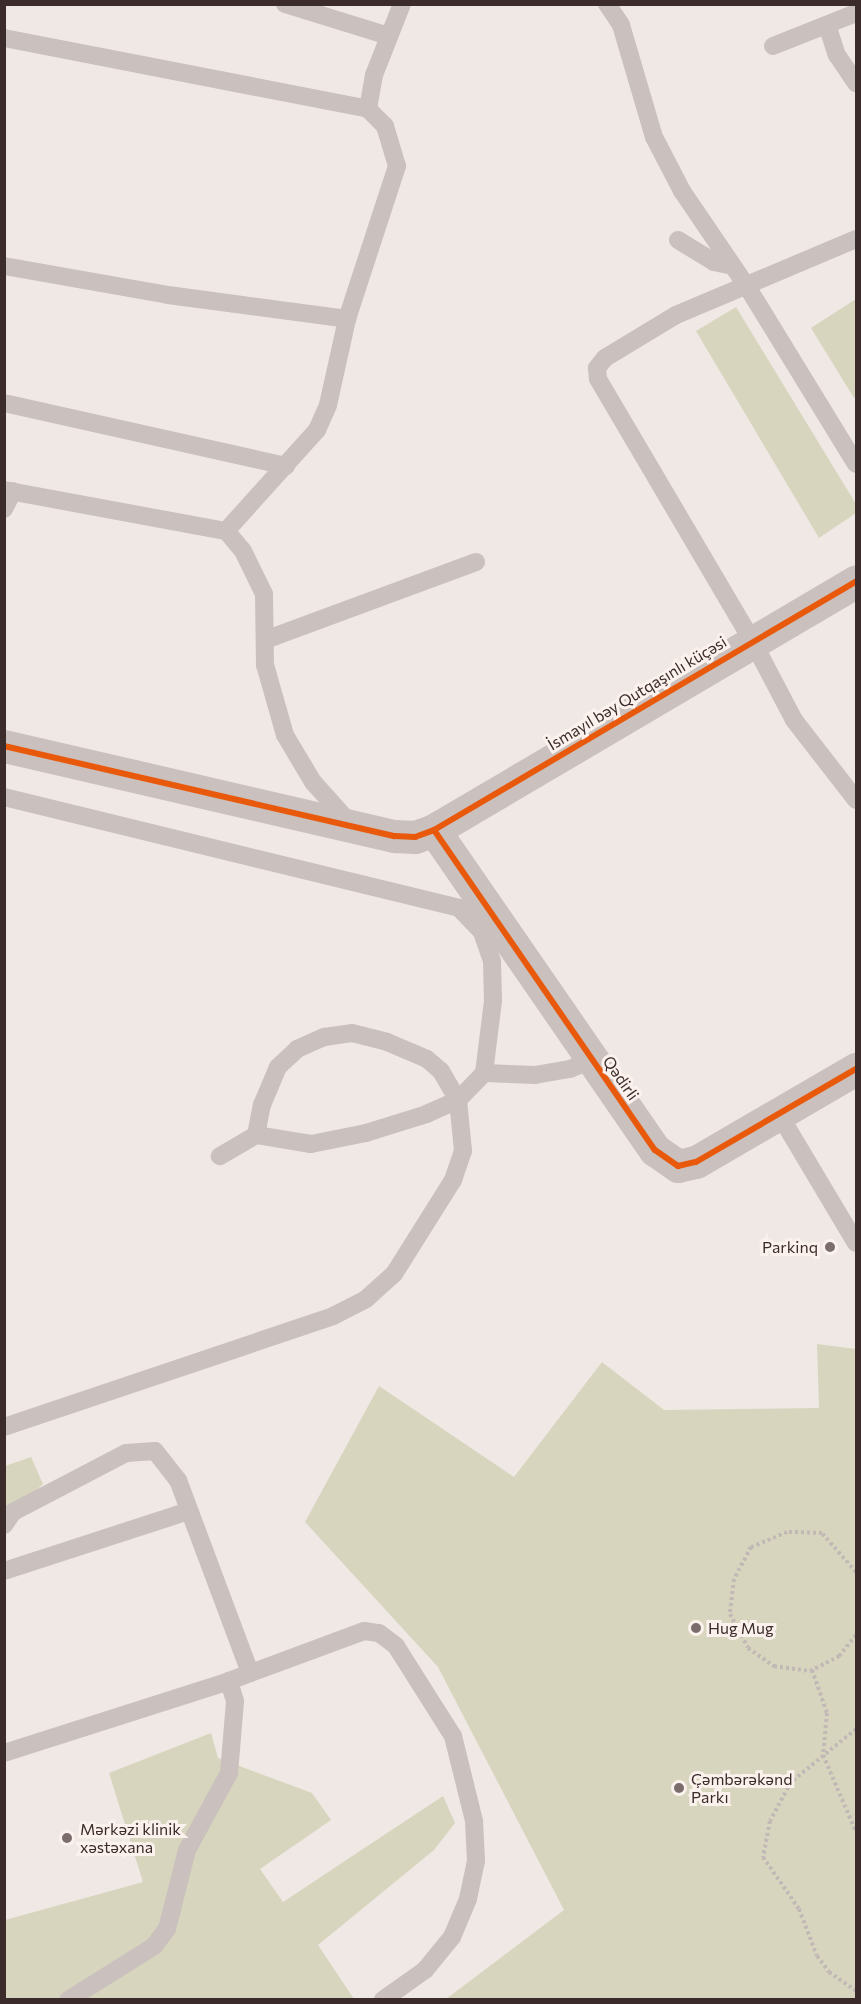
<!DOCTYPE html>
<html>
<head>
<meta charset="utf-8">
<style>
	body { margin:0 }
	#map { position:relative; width:861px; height:2004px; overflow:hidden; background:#f0e8e4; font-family:Commissioner,sans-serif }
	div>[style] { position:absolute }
	.green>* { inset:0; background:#d7d5be }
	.path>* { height:4px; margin-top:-2px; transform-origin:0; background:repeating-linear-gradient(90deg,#c2b8b6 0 3px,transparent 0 6px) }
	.service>* { height:18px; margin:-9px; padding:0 9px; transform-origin:9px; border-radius:9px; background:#cac0bd }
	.minor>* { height:33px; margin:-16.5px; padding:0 16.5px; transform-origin:16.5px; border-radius:16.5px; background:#cac0bd }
	.cycleway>* { height:6px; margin:-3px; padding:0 3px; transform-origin:3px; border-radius:3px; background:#e8590c }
	.dots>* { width:16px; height:16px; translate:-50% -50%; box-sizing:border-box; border:3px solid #fbf1ed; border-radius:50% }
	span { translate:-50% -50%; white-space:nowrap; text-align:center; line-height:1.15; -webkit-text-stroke:6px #fbf1ed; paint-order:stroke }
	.street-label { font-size:16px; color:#3b2b2a }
	.poi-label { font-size:16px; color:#3b2b2a }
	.right { translate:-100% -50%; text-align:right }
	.left { translate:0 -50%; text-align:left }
	.frame { position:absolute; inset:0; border:6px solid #3b2b2a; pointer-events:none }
</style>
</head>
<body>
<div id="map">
	<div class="green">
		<i style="clip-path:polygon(856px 299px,856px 396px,854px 398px,811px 328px)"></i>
		<i style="clip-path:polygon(736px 307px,856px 504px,856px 513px,819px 538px,696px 331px)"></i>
		<i style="clip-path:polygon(817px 1344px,856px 1349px,856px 1999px,446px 1999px,564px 1910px,438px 1667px,305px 1522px,379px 1386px,514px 1477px,602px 1362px,664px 1410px,819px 1408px)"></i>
		<i style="clip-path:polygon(31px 1457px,43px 1484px,5px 1519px,5px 1466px)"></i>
		<i style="clip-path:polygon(211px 1733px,218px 1758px,312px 1793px,331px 1820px,260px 1869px,283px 1902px,443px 1796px,455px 1823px,434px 1850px,318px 1945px,354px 1999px,5px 2000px,5px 1920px,143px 1882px,109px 1773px)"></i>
	</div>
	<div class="path">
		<i style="left:856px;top:1572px;width:52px;rotate:-131.1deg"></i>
		<i style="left:822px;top:1533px;width:35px;rotate:-178deg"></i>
		<i style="left:787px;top:1532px;width:39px;rotate:157deg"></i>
		<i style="left:751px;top:1547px;width:36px;rotate:118deg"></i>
		<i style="left:734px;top:1579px;width:35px;rotate:97deg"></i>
		<i style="left:730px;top:1614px;width:38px;rotate:62deg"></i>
		<i style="left:748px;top:1648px;width:32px;rotate:35deg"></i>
		<i style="left:774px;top:1666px;width:36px;rotate:8deg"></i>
		<i style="left:810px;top:1671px;width:33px;rotate:-27deg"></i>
		<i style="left:839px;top:1656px;width:27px;rotate:-51deg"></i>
		<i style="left:812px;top:1670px;width:46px;rotate:70.8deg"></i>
		<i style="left:827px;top:1713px;width:42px;rotate:95.4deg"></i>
		<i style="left:823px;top:1755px;width:84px;rotate:66.8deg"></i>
		<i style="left:856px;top:1729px;width:84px;rotate:140.8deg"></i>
		<i style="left:791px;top:1782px;width:44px;rotate:118.3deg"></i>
		<i style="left:770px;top:1821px;width:37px;rotate:101deg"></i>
		<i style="left:763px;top:1857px;width:63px;rotate:55.3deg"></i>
		<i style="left:799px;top:1909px;width:50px;rotate:69deg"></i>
		<i style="left:817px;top:1956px;width:20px;rotate:53deg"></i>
		<i style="left:829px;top:1972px;width:33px;rotate:35deg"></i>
	</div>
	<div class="service">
		<i style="left:285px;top:4px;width:109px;rotate:17.1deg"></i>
		<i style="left:607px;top:4px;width:25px;rotate:56deg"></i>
		<i style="left:621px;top:25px;width:117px;rotate:73.6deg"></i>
		<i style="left:654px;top:137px;width:61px;rotate:62.6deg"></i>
		<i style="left:682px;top:191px;width:117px;rotate:55.8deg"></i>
		<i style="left:748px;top:288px;width:206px;rotate:58.5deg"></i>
		<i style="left:828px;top:28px;width:28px;rotate:72deg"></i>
		<i style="left:837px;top:55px;width:34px;rotate:56deg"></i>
		<i style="left:4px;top:38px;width:371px;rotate:11deg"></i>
		<i style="left:773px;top:46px;width:89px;rotate:-21.7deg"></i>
		<i style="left:856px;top:239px;width:195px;rotate:157.1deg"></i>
		<i style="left:676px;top:315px;width:83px;rotate:148.8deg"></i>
		<i style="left:605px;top:358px;width:13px;rotate:129deg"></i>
		<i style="left:597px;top:368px;width:11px;rotate:85deg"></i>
		<i style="left:598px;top:379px;width:303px;rotate:59.5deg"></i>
		<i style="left:752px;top:640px;width:90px;rotate:62.3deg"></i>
		<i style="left:794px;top:720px;width:101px;rotate:52.2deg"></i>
		<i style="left:678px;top:240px;width:42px;rotate:31.4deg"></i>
		<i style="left:714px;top:262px;width:19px;rotate:12deg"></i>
		<i style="left:4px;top:266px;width:167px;rotate:10deg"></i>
		<i style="left:168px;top:295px;width:181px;rotate:7.6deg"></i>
		<i style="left:4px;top:403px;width:289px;rotate:12.6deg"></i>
		<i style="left:4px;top:490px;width:226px;rotate:10.5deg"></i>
		<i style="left:4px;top:509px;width:20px;rotate:-63deg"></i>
		<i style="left:265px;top:640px;width:225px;rotate:-20.3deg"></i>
		<i style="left:4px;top:797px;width:468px;rotate:13.7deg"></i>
		<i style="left:459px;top:908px;width:33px;rotate:46deg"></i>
		<i style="left:482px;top:932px;width:31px;rotate:71deg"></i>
		<i style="left:492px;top:961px;width:40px;rotate:88.6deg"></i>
		<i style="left:493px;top:1001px;width:73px;rotate:97.1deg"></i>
		<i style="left:349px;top:822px;width:54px;rotate:-132deg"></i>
		<i style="left:313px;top:782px;width:55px;rotate:-120.8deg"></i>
		<i style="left:285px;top:735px;width:73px;rotate:-105.9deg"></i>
		<i style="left:265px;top:665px;width:71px;rotate:-90.8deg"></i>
		<i style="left:264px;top:594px;width:48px;rotate:-116deg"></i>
		<i style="left:243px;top:551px;width:26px;rotate:-130deg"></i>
		<i style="left:226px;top:531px;width:136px;rotate:-48deg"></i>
		<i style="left:317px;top:430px;width:27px;rotate:-66deg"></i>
		<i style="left:328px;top:405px;width:88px;rotate:-77.5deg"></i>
		<i style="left:347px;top:319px;width:161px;rotate:-71.9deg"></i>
		<i style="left:397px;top:166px;width:42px;rotate:-106.7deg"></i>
		<i style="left:385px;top:126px;width:24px;rotate:-135deg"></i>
		<i style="left:368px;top:109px;width:35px;rotate:-80deg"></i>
		<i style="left:374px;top:75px;width:76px;rotate:-68.5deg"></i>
		<i style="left:779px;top:1114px;width:150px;rotate:59.2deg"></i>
		<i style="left:256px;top:1135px;width:31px;rotate:-79deg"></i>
		<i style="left:262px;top:1105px;width:41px;rotate:-67.2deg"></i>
		<i style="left:278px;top:1067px;width:26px;rotate:-43deg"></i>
		<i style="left:297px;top:1049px;width:30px;rotate:-24deg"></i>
		<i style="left:324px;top:1037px;width:28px;rotate:-8deg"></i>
		<i style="left:352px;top:1033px;width:36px;rotate:14deg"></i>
		<i style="left:387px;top:1042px;width:43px;rotate:23deg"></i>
		<i style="left:427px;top:1059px;width:18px;rotate:41deg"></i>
		<i style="left:441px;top:1071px;width:34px;rotate:60deg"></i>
		<i style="left:458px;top:1100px;width:37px;rotate:-46deg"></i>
		<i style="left:484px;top:1073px;width:51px;rotate:2.2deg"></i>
		<i style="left:535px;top:1075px;width:36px;rotate:-10deg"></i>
		<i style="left:570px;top:1069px;width:24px;rotate:-22deg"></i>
		<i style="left:4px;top:1427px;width:347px;rotate:-18.6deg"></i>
		<i style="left:333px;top:1316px;width:37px;rotate:-27deg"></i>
		<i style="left:366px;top:1299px;width:38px;rotate:-42deg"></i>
		<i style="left:394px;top:1274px;width:111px;rotate:-57.9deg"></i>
		<i style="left:453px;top:1180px;width:31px;rotate:-71deg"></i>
		<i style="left:463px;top:1151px;width:51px;rotate:-95.6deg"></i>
		<i style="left:458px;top:1100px;width:34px;rotate:156deg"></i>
		<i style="left:427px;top:1114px;width:64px;rotate:162.7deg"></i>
		<i style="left:366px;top:1133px;width:56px;rotate:168.7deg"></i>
		<i style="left:311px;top:1144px;width:56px;rotate:-170.7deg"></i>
		<i style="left:256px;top:1135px;width:42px;rotate:149.7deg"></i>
		<i style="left:4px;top:1525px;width:16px;rotate:-55deg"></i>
		<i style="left:13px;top:1512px;width:127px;rotate:-27.6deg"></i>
		<i style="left:126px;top:1453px;width:29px;rotate:-4deg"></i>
		<i style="left:155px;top:1451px;width:37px;rotate:52deg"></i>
		<i style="left:178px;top:1480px;width:206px;rotate:69.5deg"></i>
		<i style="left:4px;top:1571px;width:194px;rotate:-18deg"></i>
		<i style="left:4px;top:1753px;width:236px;rotate:-17.7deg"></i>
		<i style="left:229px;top:1681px;width:144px;rotate:-20.3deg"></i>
		<i style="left:364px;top:1631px;width:15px;rotate:8deg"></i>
		<i style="left:379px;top:1633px;width:21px;rotate:37deg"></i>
		<i style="left:396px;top:1646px;width:107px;rotate:57.7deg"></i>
		<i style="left:453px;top:1736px;width:88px;rotate:76.1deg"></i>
		<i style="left:474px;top:1821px;width:40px;rotate:87.1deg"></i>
		<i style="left:476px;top:1861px;width:39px;rotate:102deg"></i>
		<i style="left:468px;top:1899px;width:41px;rotate:112.8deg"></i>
		<i style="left:452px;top:1937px;width:43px;rotate:129.3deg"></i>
		<i style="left:425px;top:1970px;width:52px;rotate:144.5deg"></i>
		<i style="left:68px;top:2000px;width:102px;rotate:-32.1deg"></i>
		<i style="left:154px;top:1946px;width:21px;rotate:-53deg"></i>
		<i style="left:167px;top:1929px;width:81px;rotate:-75.8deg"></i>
		<i style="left:187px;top:1850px;width:88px;rotate:-61.4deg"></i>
		<i style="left:229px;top:1773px;width:72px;rotate:-85.2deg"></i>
		<i style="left:235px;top:1701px;width:21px;rotate:-107deg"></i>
	</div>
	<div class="minor">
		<i style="left:4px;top:746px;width:401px;rotate:13deg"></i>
		<i style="left:395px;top:836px;width:20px;rotate:3deg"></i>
		<i style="left:415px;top:837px;width:20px;rotate:-20deg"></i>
		<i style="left:434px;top:830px;width:490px;rotate:-30.5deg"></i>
		<i style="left:434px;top:830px;width:389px;rotate:55.4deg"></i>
		<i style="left:655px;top:1150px;width:28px;rotate:35deg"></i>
		<i style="left:678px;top:1166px;width:18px;rotate:-13deg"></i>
		<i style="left:696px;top:1162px;width:185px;rotate:-30.2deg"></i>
	</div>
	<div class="cycleway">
		<i style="left:4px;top:746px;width:401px;rotate:13deg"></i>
		<i style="left:395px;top:836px;width:20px;rotate:3deg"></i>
		<i style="left:415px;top:837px;width:20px;rotate:-20deg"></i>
		<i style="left:434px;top:830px;width:490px;rotate:-30.5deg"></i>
		<i style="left:434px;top:830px;width:389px;rotate:55.4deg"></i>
		<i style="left:655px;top:1150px;width:28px;rotate:35deg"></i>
		<i style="left:678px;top:1166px;width:18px;rotate:-13deg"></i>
		<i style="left:696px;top:1162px;width:185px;rotate:-30.2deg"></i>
	</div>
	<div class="dots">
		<i style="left:830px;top:1247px;background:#7a6d6b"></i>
		<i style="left:696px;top:1628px;background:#7a6d6b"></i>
		<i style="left:679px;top:1788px;background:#7a6d6b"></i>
		<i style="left:67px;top:1838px;background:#7a6d6b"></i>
	</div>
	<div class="street-label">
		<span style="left:637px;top:693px;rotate:-31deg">İsmayıl bəy Qutqaşınlı küçəsi</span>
		<span style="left:621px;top:1078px;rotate:55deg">Qədirli</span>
	</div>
	<div class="poi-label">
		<span class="right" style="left:818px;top:1247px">Parkinq</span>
		<span class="left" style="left:708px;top:1628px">Hug Mug</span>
		<span class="left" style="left:691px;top:1788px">Çəmbərəkənd<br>Parkı</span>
		<span class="left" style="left:80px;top:1838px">Mərkəzi klinik<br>xəstəxana</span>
	</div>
	<div class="frame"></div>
</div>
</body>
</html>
